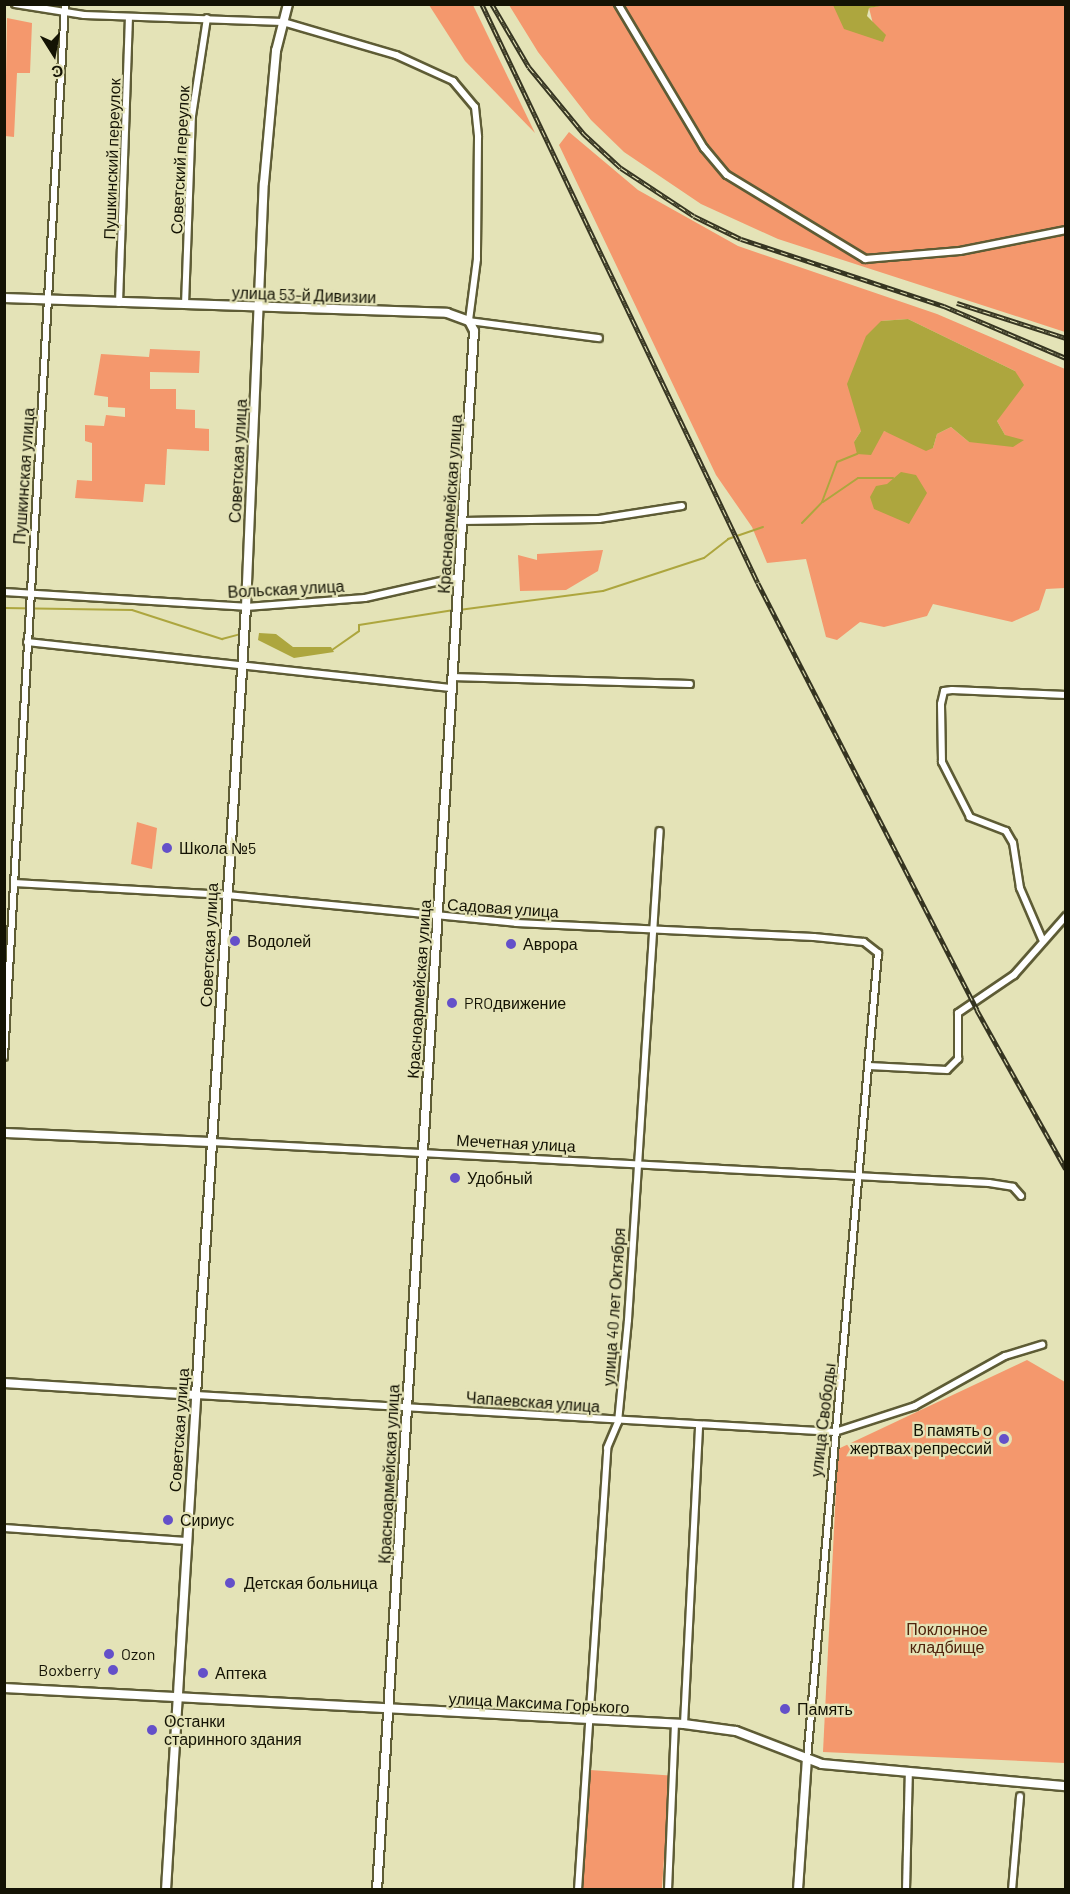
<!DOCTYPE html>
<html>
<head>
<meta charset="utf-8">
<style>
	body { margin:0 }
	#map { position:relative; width:1070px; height:1894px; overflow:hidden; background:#e4e3b7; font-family:Barlow,sans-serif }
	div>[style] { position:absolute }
	.green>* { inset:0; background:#f4986d; transform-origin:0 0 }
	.water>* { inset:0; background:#ada63e }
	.stream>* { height:2px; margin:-1px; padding:0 1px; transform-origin:1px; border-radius:1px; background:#ada63e }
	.roads { filter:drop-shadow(2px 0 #5e5c35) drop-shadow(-2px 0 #5e5c35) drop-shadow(0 2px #5e5c35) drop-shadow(0 -2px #5e5c35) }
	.minor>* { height:6px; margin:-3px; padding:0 3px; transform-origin:3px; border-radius:3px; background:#fff }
	.tertiary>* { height:8px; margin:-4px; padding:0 4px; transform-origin:4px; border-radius:4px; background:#fff }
	.secondary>* { height:8px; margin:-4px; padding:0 4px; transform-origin:4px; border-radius:4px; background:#fff }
	.rail>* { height:4.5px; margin-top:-2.25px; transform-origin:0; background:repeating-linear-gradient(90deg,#e4e3b7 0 7px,#363521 0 14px); box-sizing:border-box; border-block:2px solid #363521 }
	.dots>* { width:16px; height:16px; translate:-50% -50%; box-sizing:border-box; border:3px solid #e4e3b7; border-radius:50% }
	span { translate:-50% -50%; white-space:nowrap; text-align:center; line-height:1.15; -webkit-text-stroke:4.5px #e4e3b7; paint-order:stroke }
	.street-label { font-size:16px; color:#141304 }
	.poi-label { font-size:16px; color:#141304 }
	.left { translate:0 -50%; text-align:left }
	.right { translate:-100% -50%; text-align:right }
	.park-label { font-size:16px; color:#4f230c }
	.frame { position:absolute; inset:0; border:6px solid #141304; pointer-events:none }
	.north { position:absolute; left:24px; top:24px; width:60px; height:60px; -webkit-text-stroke:4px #e4e3b7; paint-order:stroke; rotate:169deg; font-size:16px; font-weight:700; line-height:24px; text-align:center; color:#141304 }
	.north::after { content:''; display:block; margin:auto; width:21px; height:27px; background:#141304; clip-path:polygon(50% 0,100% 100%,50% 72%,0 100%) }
</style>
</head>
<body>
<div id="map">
	<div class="green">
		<i style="clip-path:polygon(886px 4px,1065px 5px,1065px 332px,778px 239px,701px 204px,624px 152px,591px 120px,538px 52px,509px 5px,833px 5px,873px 24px,869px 8px)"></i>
		<i style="clip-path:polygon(429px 5px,473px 5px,535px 133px,465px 61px)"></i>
		<i style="clip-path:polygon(7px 18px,32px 23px,30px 73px,17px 73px,14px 137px,5px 136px)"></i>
		<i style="clip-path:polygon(evenodd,569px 132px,638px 190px,738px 246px,937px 314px,1065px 369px,1065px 588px,1046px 589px,1039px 610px,1012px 622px,933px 604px,927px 616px,884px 627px,860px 622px,837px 640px,826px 637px,806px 559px,767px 563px,752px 527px,716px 475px,559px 145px,569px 132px,908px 319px,1015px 371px,997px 421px,1005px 435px,969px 442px,951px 427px,937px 434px,933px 448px,884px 431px,854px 442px,861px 431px,881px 321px,908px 319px)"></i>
		<i style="clip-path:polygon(150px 349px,200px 351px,199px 373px,150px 372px,150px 389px,176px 389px,176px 409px,195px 410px,195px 428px,209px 429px,209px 451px,167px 449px,165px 485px,145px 484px,143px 502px,75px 498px,77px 480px,92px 481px,92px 443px,85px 441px,85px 425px,104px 426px,106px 415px,125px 417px,125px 408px,108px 407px,108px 397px,94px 395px,101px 354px,149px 357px)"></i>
		<i style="clip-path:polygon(603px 550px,598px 571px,566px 590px,520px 591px,518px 555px,537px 560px,537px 554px)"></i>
		<i style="clip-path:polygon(137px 822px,157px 828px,152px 869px,131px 864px)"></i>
		<i style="clip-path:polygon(1027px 1360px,1065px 1382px,1065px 1763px,823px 1752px,838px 1449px)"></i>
		<i style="left:590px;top:1770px;width:80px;height:120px;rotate:4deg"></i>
	</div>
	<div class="water">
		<i style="clip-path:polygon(833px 5px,886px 5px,869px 8px,867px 16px,886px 35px,883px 42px,844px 29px)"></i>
		<i style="clip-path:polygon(908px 319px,1015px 371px,1024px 385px,997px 421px,1005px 435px,1024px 440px,1013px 447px,969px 442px,951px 427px,937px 434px,933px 448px,926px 451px,884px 431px,871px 455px,857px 454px,854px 442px,861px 431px,847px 384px,866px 336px,881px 321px)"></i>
		<i style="clip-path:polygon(901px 472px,916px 475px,927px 493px,909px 524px,874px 509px,870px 497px,876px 486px,887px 484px)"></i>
		<i style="clip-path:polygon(259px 633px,276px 634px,293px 647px,331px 647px,334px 652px,294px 658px,258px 640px)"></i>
	</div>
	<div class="stream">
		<i style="left:823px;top:502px;width:42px;rotate:-34.4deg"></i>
		<i style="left:858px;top:478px;width:35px"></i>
		<i style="left:802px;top:523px;width:29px;rotate:-46deg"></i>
		<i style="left:822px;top:502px;width:43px;rotate:-69.4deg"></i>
		<i style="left:837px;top:462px;width:22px;rotate:-22deg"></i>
		<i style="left:4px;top:608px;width:128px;rotate:0.9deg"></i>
		<i style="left:132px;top:610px;width:95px;rotate:17.9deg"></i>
		<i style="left:222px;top:639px;width:16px;rotate:-15deg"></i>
		<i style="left:459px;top:610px;width:145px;rotate:-7.5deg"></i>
		<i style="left:603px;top:591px;width:106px;rotate:-18.1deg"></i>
		<i style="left:704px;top:558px;width:31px;rotate:-38deg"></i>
		<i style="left:728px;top:539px;width:37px;rotate:-19deg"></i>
		<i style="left:332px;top:650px;width:33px;rotate:-35deg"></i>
		<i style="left:359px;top:631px;width:6px;rotate:-90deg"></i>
		<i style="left:359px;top:625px;width:96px;rotate:-9deg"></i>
	</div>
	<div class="roads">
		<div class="minor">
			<i style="left:15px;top:4px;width:70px;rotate:9.1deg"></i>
			<i style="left:84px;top:15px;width:199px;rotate:2deg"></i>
			<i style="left:283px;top:22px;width:118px;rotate:16.3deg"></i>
			<i style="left:396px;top:55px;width:63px;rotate:24.5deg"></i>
			<i style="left:453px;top:81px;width:34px;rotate:50deg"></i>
			<i style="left:475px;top:107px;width:30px;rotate:84deg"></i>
			<i style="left:478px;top:137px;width:122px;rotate:90.5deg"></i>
			<i style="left:477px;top:259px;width:63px;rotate:97.4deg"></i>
			<i style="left:469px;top:321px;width:131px;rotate:7.5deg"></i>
			<i style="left:618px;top:4px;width:168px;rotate:59.2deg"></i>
			<i style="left:704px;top:148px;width:35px;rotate:50deg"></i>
			<i style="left:727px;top:175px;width:162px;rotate:31.3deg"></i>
			<i style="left:865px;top:259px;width:95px;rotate:-4.8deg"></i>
			<i style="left:960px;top:251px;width:108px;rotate:-11.2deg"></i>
			<i style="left:119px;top:303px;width:286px;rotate:-88deg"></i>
			<i style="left:185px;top:305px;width:189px;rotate:-87.9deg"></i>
			<i style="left:192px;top:116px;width:99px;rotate:-81.3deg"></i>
			<i style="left:462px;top:521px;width:137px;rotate:-0.8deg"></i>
			<i style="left:599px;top:519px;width:84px;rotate:-8.9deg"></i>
			<i style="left:4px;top:592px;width:242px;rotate:3.5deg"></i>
			<i style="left:246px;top:607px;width:119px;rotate:-4.3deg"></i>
			<i style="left:365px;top:598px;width:95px;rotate:-12.7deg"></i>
			<i style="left:27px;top:642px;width:426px;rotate:6.2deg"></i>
			<i style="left:452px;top:677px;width:238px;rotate:1.7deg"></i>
			<i style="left:14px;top:883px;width:213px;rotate:3.2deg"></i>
			<i style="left:227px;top:895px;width:290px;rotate:5.5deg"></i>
			<i style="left:516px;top:923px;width:298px;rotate:2.7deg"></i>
			<i style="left:814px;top:937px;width:50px;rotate:5.7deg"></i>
			<i style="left:864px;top:942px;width:18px;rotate:38deg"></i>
			<i style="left:878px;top:953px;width:809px;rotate:95.03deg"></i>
			<i style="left:1042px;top:939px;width:56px;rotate:-113.3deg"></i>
			<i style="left:1020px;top:888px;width:46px;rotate:-98.8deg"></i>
			<i style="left:1013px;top:843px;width:14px;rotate:-120deg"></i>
			<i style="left:1006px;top:831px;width:39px;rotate:-159deg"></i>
			<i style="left:970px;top:817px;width:62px;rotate:-117deg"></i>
			<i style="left:942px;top:762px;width:58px;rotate:-91deg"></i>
			<i style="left:941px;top:704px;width:13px;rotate:-77deg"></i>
			<i style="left:944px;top:691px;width:8px;rotate:-7deg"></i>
			<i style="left:952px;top:690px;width:114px;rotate:2.5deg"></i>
			<i style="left:4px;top:1057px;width:1055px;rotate:-86.68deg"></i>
			<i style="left:869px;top:1066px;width:78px;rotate:2.9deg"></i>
			<i style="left:947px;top:1070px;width:16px;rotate:-45deg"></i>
			<i style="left:958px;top:1059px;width:46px;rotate:-90deg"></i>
			<i style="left:958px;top:1013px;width:68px;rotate:-34.2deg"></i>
			<i style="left:1014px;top:975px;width:79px;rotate:-48.6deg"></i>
			<i style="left:212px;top:1142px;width:778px;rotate:3.02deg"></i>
			<i style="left:989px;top:1183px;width:24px;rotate:9deg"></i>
			<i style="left:1013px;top:1187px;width:12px;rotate:48deg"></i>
			<i style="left:196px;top:1395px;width:640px;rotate:3.31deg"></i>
			<i style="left:835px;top:1432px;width:84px;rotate:-18deg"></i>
			<i style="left:915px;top:1406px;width:103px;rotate:-29.1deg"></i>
			<i style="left:1005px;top:1356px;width:39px;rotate:-17deg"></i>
			<i style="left:4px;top:1528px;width:183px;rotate:4.1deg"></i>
			<i style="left:684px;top:1724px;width:299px;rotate:-87.1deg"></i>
			<i style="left:578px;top:1890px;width:443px;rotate:-86.2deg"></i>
			<i style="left:607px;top:1448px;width:28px;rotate:-67deg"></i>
			<i style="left:618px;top:1422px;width:102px;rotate:-84.4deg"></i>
			<i style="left:628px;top:1320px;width:490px;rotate:-86.3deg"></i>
			<i style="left:668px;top:1890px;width:166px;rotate:-87.6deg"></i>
			<i style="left:906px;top:1890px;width:119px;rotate:-88.6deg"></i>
			<i style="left:1012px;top:1890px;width:94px;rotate:-85.1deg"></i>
		</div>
		<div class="tertiary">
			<i style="left:4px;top:298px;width:443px;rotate:1.9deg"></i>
			<i style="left:447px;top:313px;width:23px;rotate:20deg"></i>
			<i style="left:469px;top:321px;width:11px;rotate:63deg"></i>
			<i style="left:474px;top:331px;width:1562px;rotate:93.56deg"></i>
			<i style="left:4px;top:1133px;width:208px;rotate:2.5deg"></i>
			<i style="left:166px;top:1890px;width:496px;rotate:-86.5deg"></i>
			<i style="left:798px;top:1890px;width:131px;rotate:-86.1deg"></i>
		</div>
		<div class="secondary">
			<i style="left:4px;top:1383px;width:192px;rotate:3.6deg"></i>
			<i style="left:196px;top:1395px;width:790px;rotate:-86.37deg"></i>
			<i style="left:246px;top:607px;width:424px;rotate:-87.6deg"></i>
			<i style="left:264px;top:183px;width:133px;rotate:-84.8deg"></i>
			<i style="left:276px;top:51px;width:49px;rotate:-75.7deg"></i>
			<i style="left:4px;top:1688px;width:681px;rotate:3.03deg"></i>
			<i style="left:684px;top:1724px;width:52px;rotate:7.7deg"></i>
			<i style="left:736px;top:1731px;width:92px;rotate:21deg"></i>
			<i style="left:822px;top:1764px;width:245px;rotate:5.2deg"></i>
		</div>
	</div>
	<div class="rail">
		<i style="left:482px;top:4px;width:641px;rotate:64.51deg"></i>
		<i style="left:758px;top:583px;width:480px;rotate:62.8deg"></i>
		<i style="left:977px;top:1010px;width:182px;rotate:60.8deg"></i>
		<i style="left:492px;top:4px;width:73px;rotate:59.6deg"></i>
		<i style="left:529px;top:67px;width:87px;rotate:50.6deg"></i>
		<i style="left:584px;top:134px;width:50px;rotate:42.6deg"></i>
		<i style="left:621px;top:168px;width:87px;rotate:33.3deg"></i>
		<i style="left:694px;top:216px;width:52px;rotate:26.1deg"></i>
		<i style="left:741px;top:239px;width:214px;rotate:18.3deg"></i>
		<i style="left:944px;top:306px;width:133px;rotate:23.1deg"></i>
		<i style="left:957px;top:303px;width:114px;rotate:17.8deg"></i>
	</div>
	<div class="dots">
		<i style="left:167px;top:848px;background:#6450c9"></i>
		<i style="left:235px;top:941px;background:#6450c9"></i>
		<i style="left:511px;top:944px;background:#6450c9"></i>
		<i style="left:452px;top:1003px;background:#6450c9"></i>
		<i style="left:455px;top:1178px;background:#6450c9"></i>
		<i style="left:1004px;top:1439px;background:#6450c9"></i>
		<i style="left:168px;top:1520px;background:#6450c9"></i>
		<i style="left:230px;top:1583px;background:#6450c9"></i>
		<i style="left:109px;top:1654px;background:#6450c9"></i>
		<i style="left:113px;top:1670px;background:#6450c9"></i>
		<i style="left:203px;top:1673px;background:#6450c9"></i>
		<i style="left:785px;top:1709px;background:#6450c9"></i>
		<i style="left:152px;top:1730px;background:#6450c9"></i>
	</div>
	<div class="street-label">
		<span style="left:112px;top:159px;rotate:-88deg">Пушкинский переулок</span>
		<span style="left:180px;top:160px;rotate:-87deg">Советский переулок</span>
		<span style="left:304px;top:295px;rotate:2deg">улица 53-й Дивизии</span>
		<span style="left:238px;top:461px;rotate:-87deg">Советская улица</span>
		<span style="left:24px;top:476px;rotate:-86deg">Пушкинская улица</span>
		<span style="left:450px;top:504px;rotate:-86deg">Красноармейская улица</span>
		<span style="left:286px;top:589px;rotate:-3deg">Вольская улица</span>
		<span style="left:503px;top:908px;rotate:4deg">Садовая улица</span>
		<span style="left:209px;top:945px;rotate:-87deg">Советская улица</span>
		<span style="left:419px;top:989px;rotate:-86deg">Красноармейская улица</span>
		<span style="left:516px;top:1143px;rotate:3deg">Мечетная улица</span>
		<span style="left:614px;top:1307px;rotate:-86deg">улица 40 лет Октября</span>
		<span style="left:533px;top:1402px;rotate:4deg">Чапаевская улица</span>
		<span style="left:823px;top:1420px;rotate:-83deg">улица Свободы</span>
		<span style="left:179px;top:1430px;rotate:-86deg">Советская улица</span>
		<span style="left:389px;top:1474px;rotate:-87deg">Красноармейская улица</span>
		<span style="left:539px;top:1703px;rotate:3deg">улица Максима Горького</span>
	</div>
	<div class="poi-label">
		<span class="left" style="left:179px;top:848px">Школа №5</span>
		<span class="left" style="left:247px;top:941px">Водолей</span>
		<span class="left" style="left:523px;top:944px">Аврора</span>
		<span class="left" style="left:464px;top:1003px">PROдвижение</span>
		<span class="left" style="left:467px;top:1178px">Удобный</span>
		<span class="right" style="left:992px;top:1439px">В память о<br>жертвах репрессий</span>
		<span class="left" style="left:180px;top:1520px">Сириус</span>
		<span class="left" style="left:244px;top:1583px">Детская больница</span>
		<span class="left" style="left:121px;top:1654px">Ozon</span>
		<span class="right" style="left:101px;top:1670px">Boxberry</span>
		<span class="left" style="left:215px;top:1673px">Аптека</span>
		<span class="left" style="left:797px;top:1709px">Память</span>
		<span class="left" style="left:164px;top:1730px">Останки<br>старинного здания</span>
	</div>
	<div class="park-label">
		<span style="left:947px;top:1638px">Поклонное<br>кладбище</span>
	</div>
	<div class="frame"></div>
	<div class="north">С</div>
</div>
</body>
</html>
